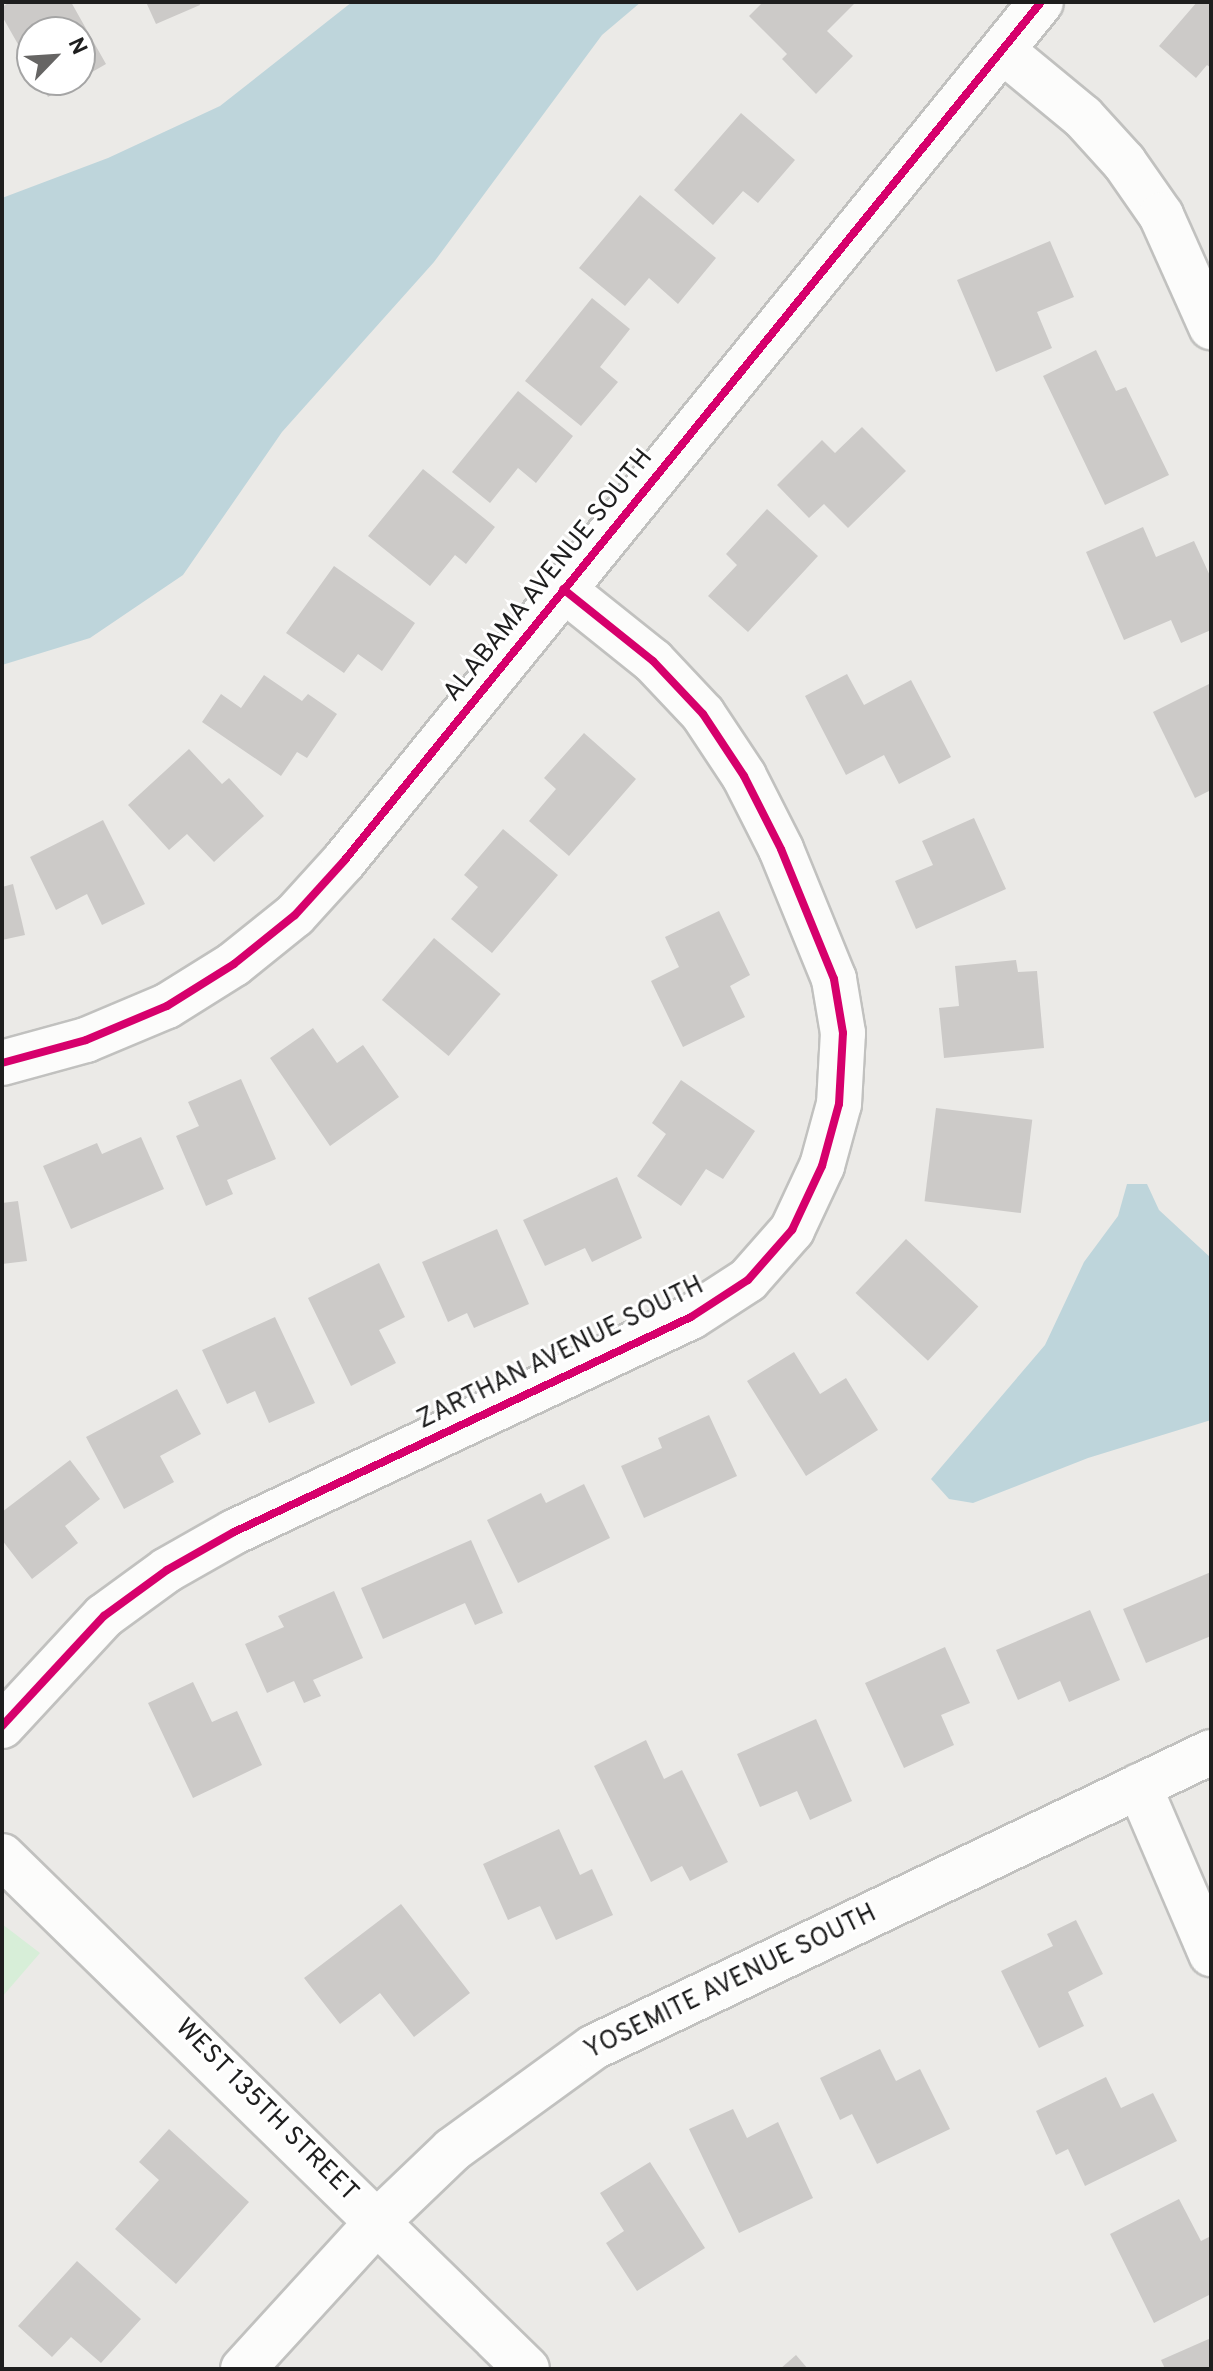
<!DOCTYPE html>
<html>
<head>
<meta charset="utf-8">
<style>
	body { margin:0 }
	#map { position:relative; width:1213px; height:2371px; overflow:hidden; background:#ebeae7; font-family:Overpass,sans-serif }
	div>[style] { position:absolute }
	.park>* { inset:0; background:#d7eed8 }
	.water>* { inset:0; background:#bed5db }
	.building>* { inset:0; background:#cccac8; transform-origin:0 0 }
	.roads { filter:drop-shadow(2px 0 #c1c1bf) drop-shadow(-2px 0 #c1c1bf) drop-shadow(0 2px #c1c1bf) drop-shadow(0 -2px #c1c1bf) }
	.street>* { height:44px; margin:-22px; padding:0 22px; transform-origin:22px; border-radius:22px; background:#fcfcfb }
	.cycleway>* { height:8px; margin:-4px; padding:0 4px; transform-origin:4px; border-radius:4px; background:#d6006c }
	span { translate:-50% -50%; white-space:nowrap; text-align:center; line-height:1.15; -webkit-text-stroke:6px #fff; paint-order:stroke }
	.street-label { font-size:26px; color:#1e1e1e }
	.frame { position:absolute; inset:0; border:4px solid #1e1e1e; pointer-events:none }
	.north { position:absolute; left:16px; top:16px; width:80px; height:80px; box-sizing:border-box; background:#fff; border:2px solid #a5a5a5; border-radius:50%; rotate:65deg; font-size:22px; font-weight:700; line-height:32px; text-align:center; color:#1e1e1e }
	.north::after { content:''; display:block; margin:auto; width:28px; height:36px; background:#666564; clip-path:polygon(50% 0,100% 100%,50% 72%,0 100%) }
</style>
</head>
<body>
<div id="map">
	<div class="park">
		<i style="clip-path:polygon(2px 1924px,40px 1953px,2px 1997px)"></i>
	</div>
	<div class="water">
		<i style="clip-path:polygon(352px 2px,641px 2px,602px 35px,434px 262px,282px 432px,183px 575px,90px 638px,2px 665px,2px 198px,108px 158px,220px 106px)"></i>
		<i style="clip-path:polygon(1127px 1184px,1147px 1184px,1159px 1210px,1211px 1258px,1211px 1420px,1088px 1458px,973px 1503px,949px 1499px,931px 1479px,1045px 1345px,1084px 1262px,1118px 1216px)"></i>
	</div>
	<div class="building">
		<i style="clip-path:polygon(10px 2px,71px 2px,106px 64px,80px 79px,80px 32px,32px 32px,32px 69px,2px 16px,2px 7px)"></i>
		<i style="clip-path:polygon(146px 2px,199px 2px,200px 5px,156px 24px)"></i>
		<i style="clip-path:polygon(763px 2px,856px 2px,827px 31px,853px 56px,816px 94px,782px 59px,787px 54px,749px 16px)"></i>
		<i style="clip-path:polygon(1197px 2px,1211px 2px,1211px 68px,1207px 65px,1196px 78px,1159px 46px)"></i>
		<i style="clip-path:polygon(38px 80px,77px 80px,48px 97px)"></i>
		<i style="clip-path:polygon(741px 113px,795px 160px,758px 203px,743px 191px,713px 225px,674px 190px)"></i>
		<i style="clip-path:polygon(640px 195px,716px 258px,678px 304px,649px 278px,625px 306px,579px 268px)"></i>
		<i style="clip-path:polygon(1050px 241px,1074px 297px,1037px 312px,1052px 348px,996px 372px,957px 280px)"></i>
		<i style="clip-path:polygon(592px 298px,630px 329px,600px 367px,618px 382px,581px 426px,525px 381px)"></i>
		<i style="clip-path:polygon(1096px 350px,1116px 391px,1126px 387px,1169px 475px,1105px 505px,1043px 376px)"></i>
		<i style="clip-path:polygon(518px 391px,573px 436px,536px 483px,518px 468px,490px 503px,452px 472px)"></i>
		<i style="clip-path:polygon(862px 427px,906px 471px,848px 528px,824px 504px,809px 518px,777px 485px,822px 440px,835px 453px)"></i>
		<i style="clip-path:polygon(423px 469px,495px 527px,466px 564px,455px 555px,430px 586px,368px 536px)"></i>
		<i style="clip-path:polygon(767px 509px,818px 556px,748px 632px,708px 596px,737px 565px,726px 554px)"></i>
		<i style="clip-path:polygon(1143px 527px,1156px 557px,1194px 541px,1211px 578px,1211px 630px,1181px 643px,1171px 620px,1124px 640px,1086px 552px)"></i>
		<i style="clip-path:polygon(334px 566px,415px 623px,382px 671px,358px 654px,344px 673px,286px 633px)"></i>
		<i style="clip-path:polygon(847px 674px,864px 705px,911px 680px,951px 757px,899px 784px,884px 755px,846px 775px,805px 696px)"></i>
		<i style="clip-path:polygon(264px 675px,302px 701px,308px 694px,337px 714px,307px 758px,297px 752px,281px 776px,202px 722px,221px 694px,241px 708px)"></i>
		<i style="clip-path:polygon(1211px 683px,1211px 790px,1195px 798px,1153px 712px)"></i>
		<i style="clip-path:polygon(584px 733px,636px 779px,569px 856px,529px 821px,556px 789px,544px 778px)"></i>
		<i style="clip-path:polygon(189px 749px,222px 784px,229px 778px,264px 816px,214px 862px,187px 834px,169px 850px,128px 805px)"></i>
		<i style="clip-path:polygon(974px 818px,1006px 889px,916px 929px,895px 881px,933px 865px,922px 841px)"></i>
		<i style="clip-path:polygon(103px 820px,145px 904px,102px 925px,87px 894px,56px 910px,30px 857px)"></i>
		<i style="clip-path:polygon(503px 829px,558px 875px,492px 953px,451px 919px,478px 887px,464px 875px)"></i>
		<i style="clip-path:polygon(13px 884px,25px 935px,2px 940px,2px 887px)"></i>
		<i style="clip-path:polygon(719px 911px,750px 975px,730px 986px,745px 1017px,683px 1047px,651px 981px,679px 967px,665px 937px)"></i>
		<i style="left:434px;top:938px;width:87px;height:81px;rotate:40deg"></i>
		<i style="clip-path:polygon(1016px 960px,1018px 972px,1037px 971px,1044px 1048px,944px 1058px,939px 1008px,959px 1006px,955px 966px)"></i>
		<i style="clip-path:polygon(313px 1028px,337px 1063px,363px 1045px,399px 1097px,330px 1146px,270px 1058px)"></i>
		<i style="clip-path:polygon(241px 1079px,276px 1159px,227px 1180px,233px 1194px,206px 1206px,176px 1136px,199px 1126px,188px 1102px)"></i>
		<i style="clip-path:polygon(681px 1080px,755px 1131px,723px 1179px,706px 1169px,681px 1206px,637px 1176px,666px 1134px,652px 1123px)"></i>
		<i style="left:936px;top:1108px;width:97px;height:94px;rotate:7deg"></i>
		<i style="clip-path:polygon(141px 1137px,164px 1189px,71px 1229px,43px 1166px,97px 1143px,102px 1154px)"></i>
		<i style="clip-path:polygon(617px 1177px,642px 1238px,592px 1262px,585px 1248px,545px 1266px,523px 1220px)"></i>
		<i style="clip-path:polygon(18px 1201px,27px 1261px,2px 1264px,2px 1203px)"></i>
		<i style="clip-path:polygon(497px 1229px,529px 1304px,474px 1328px,467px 1313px,448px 1322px,422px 1262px)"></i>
		<i style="left:906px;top:1239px;width:99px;height:74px;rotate:43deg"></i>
		<i style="clip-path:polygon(379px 1263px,405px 1317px,379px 1330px,396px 1363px,351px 1386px,308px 1298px)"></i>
		<i style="clip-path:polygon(275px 1317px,315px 1403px,269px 1423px,255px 1391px,227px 1404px,202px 1350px)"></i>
		<i style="clip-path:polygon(794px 1352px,820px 1394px,846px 1378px,878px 1430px,806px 1476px,747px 1381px)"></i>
		<i style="clip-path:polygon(177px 1389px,201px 1434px,160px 1456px,174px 1482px,124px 1509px,86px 1437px)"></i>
		<i style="clip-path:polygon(709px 1415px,737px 1476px,644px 1518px,621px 1466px,662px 1448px,658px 1438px)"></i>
		<i style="clip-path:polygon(70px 1460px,100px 1499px,65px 1526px,78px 1543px,32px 1579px,2px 1540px,2px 1512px)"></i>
		<i style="clip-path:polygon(584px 1484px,610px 1538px,518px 1583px,487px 1520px,541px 1493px,546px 1503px)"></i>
		<i style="clip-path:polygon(471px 1540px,503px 1613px,475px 1625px,465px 1603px,383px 1639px,361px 1588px)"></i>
		<i style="clip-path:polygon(1211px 1572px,1211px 1636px,1146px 1663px,1123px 1609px)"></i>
		<i style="clip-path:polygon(334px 1591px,363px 1658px,313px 1680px,321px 1696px,304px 1703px,294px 1681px,267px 1693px,245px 1644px,284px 1627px,278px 1616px)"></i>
		<i style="clip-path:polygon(1090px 1610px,1120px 1680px,1069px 1702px,1060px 1681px,1018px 1700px,996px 1650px)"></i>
		<i style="clip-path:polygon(945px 1647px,970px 1703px,941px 1715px,954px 1745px,904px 1768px,865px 1683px)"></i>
		<i style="clip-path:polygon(193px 1682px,212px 1722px,237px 1711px,262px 1765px,193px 1798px,148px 1703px)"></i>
		<i style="clip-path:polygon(816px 1719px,852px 1801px,810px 1820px,797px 1791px,760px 1807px,737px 1754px)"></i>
		<i style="clip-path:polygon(646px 1740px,664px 1779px,682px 1770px,728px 1862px,690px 1881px,682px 1866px,651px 1882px,594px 1766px)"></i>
		<i style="clip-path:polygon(559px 1829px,580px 1875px,592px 1869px,613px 1915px,556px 1940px,540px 1906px,508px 1920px,483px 1864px)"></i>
		<i style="clip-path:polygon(401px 1904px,470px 1993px,414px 2037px,380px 1993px,340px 2024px,304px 1978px)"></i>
		<i style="clip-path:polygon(1076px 1920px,1103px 1974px,1068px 1992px,1084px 2026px,1039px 2048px,1001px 1971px,1053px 1946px,1047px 1934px)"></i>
		<i style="clip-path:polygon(880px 2049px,896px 2081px,920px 2069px,950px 2129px,877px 2164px,852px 2114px,840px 2120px,820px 2078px)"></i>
		<i style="clip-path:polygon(1106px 2077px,1121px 2108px,1153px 2093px,1177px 2141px,1085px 2186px,1068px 2149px,1056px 2155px,1036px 2111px)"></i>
		<i style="clip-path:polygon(733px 2109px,747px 2138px,778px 2122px,813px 2198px,739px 2233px,689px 2129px)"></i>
		<i style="clip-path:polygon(169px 2129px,249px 2202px,176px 2284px,115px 2229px,159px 2180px,139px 2162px)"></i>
		<i style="clip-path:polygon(650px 2162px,705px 2248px,637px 2291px,606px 2243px,624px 2231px,600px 2193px)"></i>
		<i style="clip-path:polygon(1179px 2199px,1201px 2241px,1211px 2236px,1211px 2294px,1154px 2323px,1110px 2234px)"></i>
		<i style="clip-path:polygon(77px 2261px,141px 2319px,101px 2363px,71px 2337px,52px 2357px,18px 2326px)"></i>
		<i style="clip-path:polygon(1211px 2338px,1211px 2369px,1165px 2369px,1161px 2360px)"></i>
		<i style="clip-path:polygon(796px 2355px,808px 2369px,780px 2369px)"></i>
	</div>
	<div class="roads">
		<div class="street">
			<i style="left:1003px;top:51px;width:104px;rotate:39.5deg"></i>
			<i style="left:1083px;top:117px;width:61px;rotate:47.7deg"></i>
			<i style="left:1124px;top:162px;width:65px;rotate:55.1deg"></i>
			<i style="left:1161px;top:215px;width:123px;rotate:65.9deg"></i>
			<i style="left:2px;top:1063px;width:87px;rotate:-15.3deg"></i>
			<i style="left:86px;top:1040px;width:88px;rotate:-22.8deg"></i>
			<i style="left:167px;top:1006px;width:79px;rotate:-32.1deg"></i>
			<i style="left:234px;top:964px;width:78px;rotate:-38.8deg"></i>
			<i style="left:295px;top:915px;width:73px;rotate:-47.8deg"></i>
			<i style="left:344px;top:861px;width:1106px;rotate:-50.94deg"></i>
			<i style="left:2px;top:1726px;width:150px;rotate:-47.2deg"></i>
			<i style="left:104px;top:1616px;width:78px;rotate:-36.1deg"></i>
			<i style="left:167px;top:1570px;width:77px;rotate:-29.6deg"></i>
			<i style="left:234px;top:1532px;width:505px;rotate:-25.2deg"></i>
			<i style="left:691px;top:1317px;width:68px;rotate:-33deg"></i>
			<i style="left:748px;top:1280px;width:67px;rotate:-48.7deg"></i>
			<i style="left:792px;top:1230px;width:71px;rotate:-64.9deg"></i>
			<i style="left:822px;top:1166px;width:64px;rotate:-74.7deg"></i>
			<i style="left:839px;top:1104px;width:71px;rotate:-86.8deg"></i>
			<i style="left:843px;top:1033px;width:55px;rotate:-99.5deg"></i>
			<i style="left:834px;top:979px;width:140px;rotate:-112.2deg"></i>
			<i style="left:781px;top:849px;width:82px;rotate:-116.9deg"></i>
			<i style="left:744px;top:776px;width:74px;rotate:-123.5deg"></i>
			<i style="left:703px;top:714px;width:73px;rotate:-133.3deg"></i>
			<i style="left:653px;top:661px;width:115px;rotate:-141.3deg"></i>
			<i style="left:1139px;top:1786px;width:183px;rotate:66.8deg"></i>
			<i style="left:2px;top:1856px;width:734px;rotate:44.34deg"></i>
			<i style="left:243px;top:2369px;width:199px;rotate:-47.6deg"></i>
			<i style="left:377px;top:2222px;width:104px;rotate:-43.8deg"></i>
			<i style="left:452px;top:2150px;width:175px;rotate:-36deg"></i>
			<i style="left:594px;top:2047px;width:684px;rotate:-25.55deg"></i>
		</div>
	</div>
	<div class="cycleway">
		<i style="left:2px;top:1063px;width:87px;rotate:-15.3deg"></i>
		<i style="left:86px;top:1040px;width:88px;rotate:-22.8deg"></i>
		<i style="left:167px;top:1006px;width:79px;rotate:-32.1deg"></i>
		<i style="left:234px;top:964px;width:78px;rotate:-38.8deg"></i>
		<i style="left:295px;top:915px;width:73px;rotate:-47.8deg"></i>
		<i style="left:344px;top:861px;width:1106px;rotate:-50.94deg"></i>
		<i style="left:2px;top:1726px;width:150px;rotate:-47.2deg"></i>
		<i style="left:104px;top:1616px;width:78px;rotate:-36.1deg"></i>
		<i style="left:167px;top:1570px;width:77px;rotate:-29.6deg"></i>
		<i style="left:234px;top:1532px;width:505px;rotate:-25.2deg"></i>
		<i style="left:691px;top:1317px;width:68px;rotate:-33deg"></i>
		<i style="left:748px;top:1280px;width:67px;rotate:-48.7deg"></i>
		<i style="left:792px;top:1230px;width:71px;rotate:-64.9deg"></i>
		<i style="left:822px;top:1166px;width:64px;rotate:-74.7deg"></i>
		<i style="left:839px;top:1104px;width:71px;rotate:-86.8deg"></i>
		<i style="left:843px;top:1033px;width:55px;rotate:-99.5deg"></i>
		<i style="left:834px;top:979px;width:140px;rotate:-112.2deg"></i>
		<i style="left:781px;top:849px;width:82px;rotate:-116.9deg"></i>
		<i style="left:744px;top:776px;width:74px;rotate:-123.5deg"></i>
		<i style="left:703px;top:714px;width:73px;rotate:-133.3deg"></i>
		<i style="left:653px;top:661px;width:115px;rotate:-141.3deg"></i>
	</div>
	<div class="street-label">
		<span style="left:549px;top:576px;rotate:-51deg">ALABAMA AVENUE SOUTH</span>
		<span style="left:561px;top:1354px;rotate:-26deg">ZARTHAN AVENUE SOUTH</span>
		<span style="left:731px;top:1983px;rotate:-26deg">YOSEMITE AVENUE SOUTH</span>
		<span style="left:266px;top:2111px;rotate:45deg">WEST 135TH STREET</span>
	</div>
	<div class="frame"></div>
	<div class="north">N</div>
</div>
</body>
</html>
